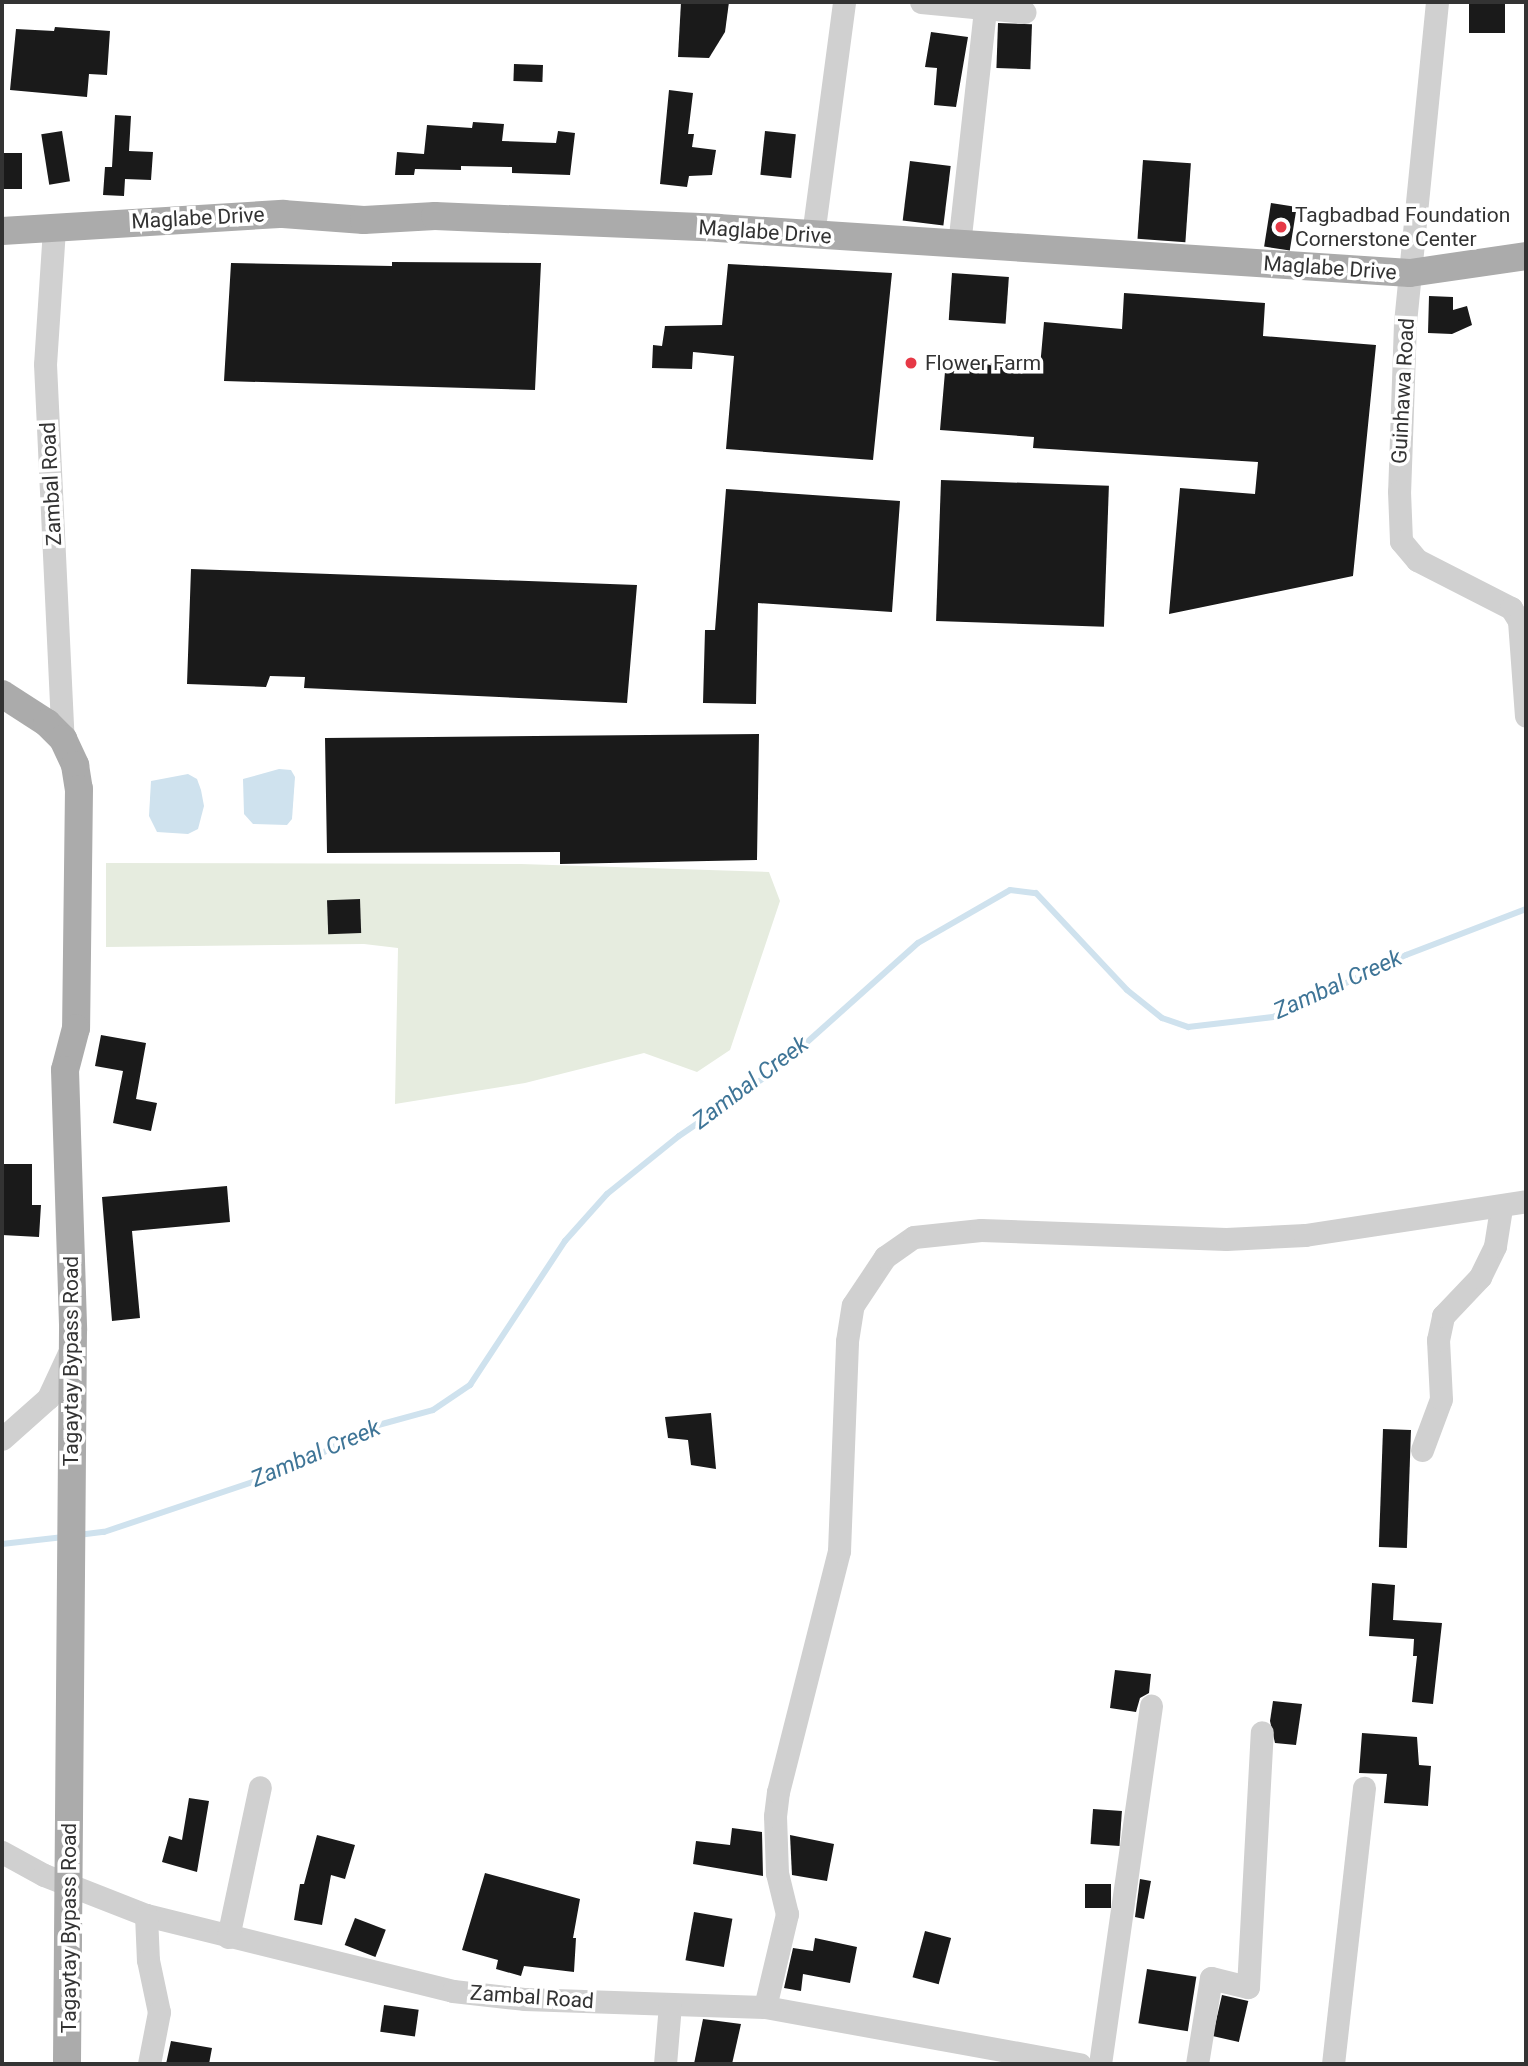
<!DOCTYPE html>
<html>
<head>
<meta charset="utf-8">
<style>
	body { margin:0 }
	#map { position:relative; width:1528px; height:2066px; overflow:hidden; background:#fff; font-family:Roboto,sans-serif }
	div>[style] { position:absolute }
	.green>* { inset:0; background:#e6ecdf }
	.water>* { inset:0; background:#cfe2ee }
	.stream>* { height:6px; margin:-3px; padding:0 3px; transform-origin:3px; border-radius:3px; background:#cfe2ee }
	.building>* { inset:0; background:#1a1a1a; transform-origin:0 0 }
	.minor>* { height:23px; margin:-11.5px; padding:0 11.5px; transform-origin:11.5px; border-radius:11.5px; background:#d0d0d0 }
	.major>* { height:28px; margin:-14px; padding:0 14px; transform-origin:14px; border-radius:14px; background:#ababab }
	.dots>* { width:19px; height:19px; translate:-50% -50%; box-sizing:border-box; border:4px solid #fff; border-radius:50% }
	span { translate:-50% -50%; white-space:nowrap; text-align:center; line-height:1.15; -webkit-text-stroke:7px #fff; paint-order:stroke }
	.poi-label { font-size:21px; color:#333 }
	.left { translate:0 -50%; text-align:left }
	.street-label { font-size:21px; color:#333 }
	.water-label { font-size:23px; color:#3f7597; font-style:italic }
	.frame { position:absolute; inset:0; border:4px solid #333; pointer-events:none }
</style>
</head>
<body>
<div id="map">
	<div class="green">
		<i style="clip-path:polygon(106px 863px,521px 864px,769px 872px,780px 901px,730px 1050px,697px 1072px,644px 1053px,525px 1083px,395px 1104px,398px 948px,364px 944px,106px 947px)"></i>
	</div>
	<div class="water">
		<i style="clip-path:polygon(279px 769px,291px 770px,295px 777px,292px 819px,287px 825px,253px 824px,244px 814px,243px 779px)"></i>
		<i style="clip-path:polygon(188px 774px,197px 779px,201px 790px,204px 806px,198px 829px,188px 834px,157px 832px,149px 816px,151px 781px)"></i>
	</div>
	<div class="stream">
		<i style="left:78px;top:1535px;width:26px;rotate:-7deg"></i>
		<i style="left:104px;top:1532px;width:200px;rotate:-18.6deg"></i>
		<i style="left:294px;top:1468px;width:87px;rotate:-28deg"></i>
		<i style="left:371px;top:1427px;width:64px;rotate:-15.3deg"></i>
		<i style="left:433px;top:1410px;width:45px;rotate:-34deg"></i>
		<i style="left:470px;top:1385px;width:173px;rotate:-56.6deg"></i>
		<i style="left:565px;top:1241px;width:63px;rotate:-48.2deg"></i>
		<i style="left:607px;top:1194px;width:92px;rotate:-38.9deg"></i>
		<i style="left:679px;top:1136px;width:119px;rotate:-34.4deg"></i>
		<i style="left:777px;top:1069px;width:189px;rotate:-41.8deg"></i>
		<i style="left:918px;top:943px;width:106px;rotate:-29.9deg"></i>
		<i style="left:1010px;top:890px;width:26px;rotate:7deg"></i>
		<i style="left:1036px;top:893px;width:133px;rotate:46.8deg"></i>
		<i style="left:1127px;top:990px;width:45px;rotate:38.7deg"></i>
		<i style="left:1162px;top:1018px;width:28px;rotate:19deg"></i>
		<i style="left:1188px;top:1027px;width:86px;rotate:-6.7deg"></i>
		<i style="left:1273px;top:1017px;width:147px;rotate:-25deg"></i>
		<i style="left:1406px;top:955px;width:129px;rotate:-21deg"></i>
		<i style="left:2px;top:1544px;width:62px;rotate:-6.4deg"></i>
	</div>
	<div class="building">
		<i style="clip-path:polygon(681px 2px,729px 2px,725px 32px,709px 58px,678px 57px)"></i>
		<i style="left:1469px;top:2px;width:36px;height:31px"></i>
		<i style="left:998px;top:23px;width:34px;height:45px;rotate:2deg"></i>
		<i style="clip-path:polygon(55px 27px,110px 31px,107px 75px,89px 74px,87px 97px,10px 90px,16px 29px,54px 31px)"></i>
		<i style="clip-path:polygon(931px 32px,968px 37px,956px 107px,934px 105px,937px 68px,925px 67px)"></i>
		<i style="left:514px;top:64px;width:29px;height:17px;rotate:2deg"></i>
		<i style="clip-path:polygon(669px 90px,693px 93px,688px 134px,694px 134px,692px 147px,716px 150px,712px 175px,689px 176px,687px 187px,660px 184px)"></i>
		<i style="clip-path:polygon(115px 115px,131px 116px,129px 151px,153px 152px,151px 180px,125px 179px,124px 196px,103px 195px,105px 167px,112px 167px)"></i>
		<i style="clip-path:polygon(473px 122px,504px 124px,502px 141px,556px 143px,558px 131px,575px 133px,570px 175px,512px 173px,512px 167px,461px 166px,461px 170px,415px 169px,414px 175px,395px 175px,397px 152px,424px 154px,427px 125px,472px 128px)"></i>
		<i style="left:62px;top:131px;width:51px;height:21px;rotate:81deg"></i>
		<i style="left:765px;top:131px;width:31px;height:44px;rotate:6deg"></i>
		<i style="left:2px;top:153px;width:20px;height:36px"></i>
		<i style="left:1143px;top:160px;width:48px;height:79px;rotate:4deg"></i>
		<i style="left:910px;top:161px;width:41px;height:60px;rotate:7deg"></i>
		<i style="left:1271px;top:203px;width:26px;height:44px;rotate:9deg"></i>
		<i style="clip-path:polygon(392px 262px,541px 263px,535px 390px,224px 381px,231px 263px,392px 266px)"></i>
		<i style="clip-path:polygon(728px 264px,892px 273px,873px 460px,726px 449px,734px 356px,693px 352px,692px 369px,652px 368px,653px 345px,662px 346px,665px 326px,722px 325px)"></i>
		<i style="left:952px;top:273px;width:57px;height:47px;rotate:4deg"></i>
		<i style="clip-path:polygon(1124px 293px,1265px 303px,1263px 336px,1376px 345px,1353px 576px,1169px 614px,1180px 488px,1255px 494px,1258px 462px,1033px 448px,1034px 437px,940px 430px,946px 360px,1040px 367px,1044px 322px,1122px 329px)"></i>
		<i style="clip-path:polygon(1429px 296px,1453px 297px,1453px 310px,1467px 306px,1472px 325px,1452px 334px,1428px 333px)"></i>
		<i style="left:941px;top:480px;width:168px;height:141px;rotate:2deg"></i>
		<i style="clip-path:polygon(726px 489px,900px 501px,892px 612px,758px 603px,756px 704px,703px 703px,705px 630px,715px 630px)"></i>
		<i style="clip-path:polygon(191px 569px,637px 585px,627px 703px,304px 688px,305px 677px,270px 676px,266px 687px,187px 684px)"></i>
		<i style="clip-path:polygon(759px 734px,757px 860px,560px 864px,560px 852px,327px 853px,325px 738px)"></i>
		<i style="left:360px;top:899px;width:34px;height:33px;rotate:88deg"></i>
		<i style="clip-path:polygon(101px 1035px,146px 1043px,136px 1099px,157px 1103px,151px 1131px,113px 1123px,123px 1071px,95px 1066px)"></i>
		<i style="clip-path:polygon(2px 1164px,32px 1164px,32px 1205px,41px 1205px,39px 1237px,2px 1235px)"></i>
		<i style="clip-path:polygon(227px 1186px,230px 1222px,132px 1231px,140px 1318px,112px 1321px,102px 1197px)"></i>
		<i style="clip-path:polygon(711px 1413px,716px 1469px,691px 1465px,688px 1440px,668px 1438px,665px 1417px)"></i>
		<i style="left:1383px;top:1429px;width:28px;height:118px;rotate:2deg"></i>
		<i style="clip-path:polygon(1372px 1583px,1395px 1585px,1393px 1620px,1442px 1623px,1433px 1704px,1412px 1702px,1417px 1656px,1413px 1656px,1414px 1639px,1369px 1636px)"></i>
		<i style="clip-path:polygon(1115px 1670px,1151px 1674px,1149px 1693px,1140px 1698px,1136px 1712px,1110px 1708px)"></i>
		<i style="clip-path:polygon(1273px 1701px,1302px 1704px,1296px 1745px,1275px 1743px,1270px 1721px)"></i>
		<i style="clip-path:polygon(1362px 1733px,1417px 1737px,1419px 1765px,1431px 1766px,1428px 1806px,1384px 1803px,1387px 1774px,1359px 1773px)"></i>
		<i style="clip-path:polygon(189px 1798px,209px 1801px,197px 1872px,162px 1862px,169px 1836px,182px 1840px)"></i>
		<i style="left:1093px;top:1809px;width:29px;height:35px;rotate:4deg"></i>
		<i style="clip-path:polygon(732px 1828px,762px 1832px,763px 1876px,693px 1864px,696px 1841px,730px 1845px)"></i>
		<i style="clip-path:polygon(317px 1835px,355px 1845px,345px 1879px,331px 1875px,322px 1925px,294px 1920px,300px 1884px,304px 1884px)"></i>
		<i style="clip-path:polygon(790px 1835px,834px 1844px,827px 1881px,792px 1875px)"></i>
		<i style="clip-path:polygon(485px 1873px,580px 1899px,573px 1938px,576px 1938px,574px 1972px,524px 1966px,521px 1976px,496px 1969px,498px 1960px,462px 1950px)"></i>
		<i style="clip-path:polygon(1140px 1879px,1151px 1881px,1144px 1919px,1135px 1917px)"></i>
		<i style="left:1085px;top:1884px;width:26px;height:24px"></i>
		<i style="left:694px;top:1912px;width:39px;height:49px;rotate:10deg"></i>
		<i style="left:355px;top:1918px;width:33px;height:29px;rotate:21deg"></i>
		<i style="left:925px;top:1931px;width:27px;height:48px;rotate:15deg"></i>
		<i style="clip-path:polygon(815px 1938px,857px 1947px,850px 1983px,803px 1974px,801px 1991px,784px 1988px,793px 1948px,813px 1951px)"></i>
		<i style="left:1147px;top:1969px;width:50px;height:55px;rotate:9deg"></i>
		<i style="left:1222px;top:1995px;width:27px;height:42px;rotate:13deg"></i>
		<i style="left:384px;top:2005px;width:35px;height:27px;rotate:8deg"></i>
		<i style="clip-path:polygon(703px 2019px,741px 2024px,732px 2064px,694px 2064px)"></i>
		<i style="clip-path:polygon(171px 2041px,212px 2048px,209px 2064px,166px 2064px)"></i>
	</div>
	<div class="minor">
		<i style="left:921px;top:2px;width:104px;rotate:5.5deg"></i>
		<i style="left:1437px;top:2px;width:323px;rotate:95.7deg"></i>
		<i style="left:1405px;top:323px;width:168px;rotate:92deg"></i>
		<i style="left:1399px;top:491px;width:50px;rotate:87.7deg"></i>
		<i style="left:1401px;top:541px;width:25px;rotate:50deg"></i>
		<i style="left:1417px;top:560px;width:106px;rotate:27.1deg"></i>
		<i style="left:1511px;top:608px;width:15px;rotate:58deg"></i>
		<i style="left:1519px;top:621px;width:95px;rotate:85.8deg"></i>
		<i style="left:54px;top:229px;width:135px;rotate:93.8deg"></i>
		<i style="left:45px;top:364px;width:375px;rotate:87.3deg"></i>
		<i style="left:813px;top:235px;width:235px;rotate:-82.4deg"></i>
		<i style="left:959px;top:245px;width:235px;rotate:-83.7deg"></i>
		<i style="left:2px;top:1439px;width:62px;rotate:-41.7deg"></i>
		<i style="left:48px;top:1398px;width:50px;rotate:-65deg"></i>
		<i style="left:1422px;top:1450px;width:54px;rotate:-69.6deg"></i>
		<i style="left:1441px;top:1399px;width:59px;rotate:-92.9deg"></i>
		<i style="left:1438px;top:1340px;width:25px;rotate:-78deg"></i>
		<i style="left:1443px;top:1316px;width:54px;rotate:-46.5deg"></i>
		<i style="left:1480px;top:1277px;width:34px;rotate:-64deg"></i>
		<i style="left:1495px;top:1246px;width:38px;rotate:-81deg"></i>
		<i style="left:2px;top:1852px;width:48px;rotate:28.7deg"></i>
		<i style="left:44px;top:1875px;width:110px;rotate:21.4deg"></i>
		<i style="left:146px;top:1915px;width:316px;rotate:13.9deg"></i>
		<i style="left:453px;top:1991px;width:71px;rotate:6.4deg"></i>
		<i style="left:524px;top:1999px;width:241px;rotate:1.9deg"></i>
		<i style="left:765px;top:2007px;width:320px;rotate:10.3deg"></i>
		<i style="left:146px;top:1915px;width:45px;rotate:87.5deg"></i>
		<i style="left:148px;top:1960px;width:53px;rotate:78.1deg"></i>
		<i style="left:159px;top:2012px;width:53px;rotate:100.9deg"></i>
		<i style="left:228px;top:1937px;width:153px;rotate:-78deg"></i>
		<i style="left:765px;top:2007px;width:96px;rotate:-76.7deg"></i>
		<i style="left:787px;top:1914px;width:42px;rotate:-103.7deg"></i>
		<i style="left:777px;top:1873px;width:57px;rotate:-92deg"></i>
		<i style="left:775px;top:1816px;width:24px;rotate:-83deg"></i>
		<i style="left:778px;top:1792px;width:249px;rotate:-75.8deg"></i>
		<i style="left:839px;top:1551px;width:210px;rotate:-87.8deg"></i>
		<i style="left:847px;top:1341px;width:36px;rotate:-81deg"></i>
		<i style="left:853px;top:1305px;width:58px;rotate:-56.3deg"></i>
		<i style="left:885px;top:1257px;width:35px;rotate:-35deg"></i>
		<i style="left:914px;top:1237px;width:67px;rotate:-6deg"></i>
		<i style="left:981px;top:1230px;width:245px;rotate:2.1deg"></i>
		<i style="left:1226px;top:1239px;width:79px;rotate:-2.9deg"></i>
		<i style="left:1305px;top:1235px;width:224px;rotate:-8.7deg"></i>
		<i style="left:665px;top:2064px;width:59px;rotate:-85.2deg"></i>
		<i style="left:1100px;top:2064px;width:362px;rotate:-81.9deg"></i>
		<i style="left:1197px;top:2064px;width:87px;rotate:-80.8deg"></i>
		<i style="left:1211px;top:1978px;width:38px;rotate:14deg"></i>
		<i style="left:1248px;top:1987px;width:255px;rotate:-86.9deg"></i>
		<i style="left:1333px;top:2064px;width:278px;rotate:-83.6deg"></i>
	</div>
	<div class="major">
		<i style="left:2px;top:231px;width:282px;rotate:-3.5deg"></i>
		<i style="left:283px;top:214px;width:81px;rotate:4.2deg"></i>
		<i style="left:364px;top:220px;width:71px;rotate:-3.2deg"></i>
		<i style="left:435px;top:216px;width:283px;rotate:2.4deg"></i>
		<i style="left:718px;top:228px;width:693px;rotate:3.72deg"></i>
		<i style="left:1410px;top:273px;width:117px;rotate:-8.3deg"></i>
		<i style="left:2px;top:694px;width:54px;rotate:32.8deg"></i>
		<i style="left:47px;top:723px;width:23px;rotate:45deg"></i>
		<i style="left:63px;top:739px;width:29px;rotate:65deg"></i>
		<i style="left:75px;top:765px;width:24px;rotate:81deg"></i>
		<i style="left:79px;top:789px;width:239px;rotate:90.7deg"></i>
		<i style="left:76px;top:1028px;width:43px;rotate:104.7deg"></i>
		<i style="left:65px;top:1070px;width:260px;rotate:88.2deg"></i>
		<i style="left:73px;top:1330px;width:734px;rotate:90.47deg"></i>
	</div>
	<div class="dots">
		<i style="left:1281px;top:227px;background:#e63946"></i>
		<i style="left:911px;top:363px;background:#e63946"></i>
	</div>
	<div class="poi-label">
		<span class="left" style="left:1295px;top:227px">Tagbadbad Foundation<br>Cornerstone Center</span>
		<span class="left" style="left:925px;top:363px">Flower Farm</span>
	</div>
	<div class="street-label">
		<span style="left:198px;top:218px;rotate:-3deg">Maglabe Drive</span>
		<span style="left:765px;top:232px;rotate:4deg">Maglabe Drive</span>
		<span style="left:1330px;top:268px;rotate:4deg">Maglabe Drive</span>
		<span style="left:1403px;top:391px;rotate:-87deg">Guinhawa Road</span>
		<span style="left:51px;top:484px;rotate:-93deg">Zambal Road</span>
		<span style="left:71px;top:1361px;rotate:-90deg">Tagaytay Bypass Road</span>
		<span style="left:69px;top:1928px;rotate:-90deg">Tagaytay Bypass Road</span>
		<span style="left:532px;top:1997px;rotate:4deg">Zambal Road</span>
	</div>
	<div class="water-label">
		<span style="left:1338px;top:985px;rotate:-24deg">Zambal Creek</span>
		<span style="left:751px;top:1083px;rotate:-37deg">Zambal Creek</span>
		<span style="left:316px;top:1454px;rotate:-23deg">Zambal Creek</span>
	</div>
	<div class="frame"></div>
</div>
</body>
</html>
